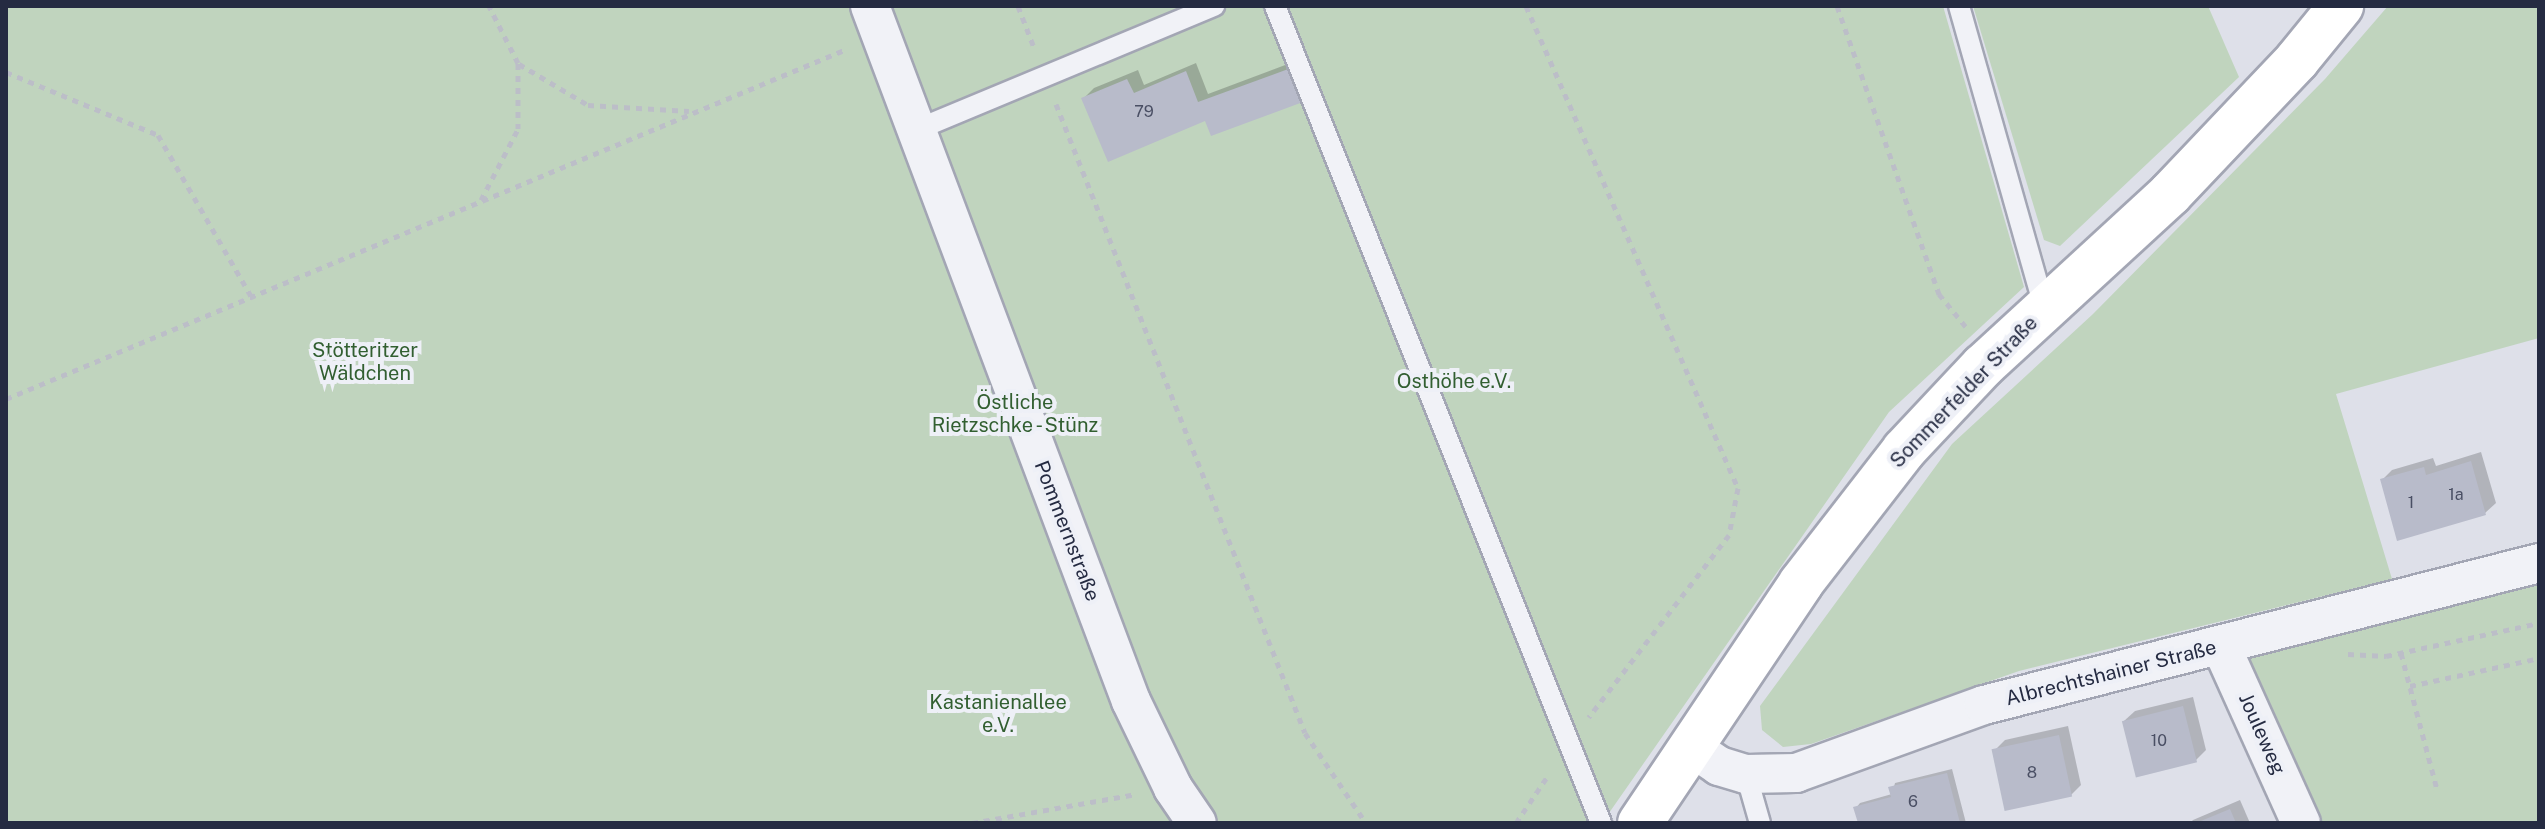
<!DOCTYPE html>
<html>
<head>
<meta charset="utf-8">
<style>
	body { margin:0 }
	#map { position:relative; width:2545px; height:829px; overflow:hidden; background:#dee0e9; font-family:"Public Sans",sans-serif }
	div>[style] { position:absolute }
	.green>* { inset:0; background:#c0d4be }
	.shadow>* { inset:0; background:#0003 }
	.building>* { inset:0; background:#b8bbca; transform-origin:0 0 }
	.path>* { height:5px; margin-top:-2.5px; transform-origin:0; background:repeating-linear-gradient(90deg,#bcbec8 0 6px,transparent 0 12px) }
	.roads { filter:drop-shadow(2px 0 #a3a6b4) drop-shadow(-2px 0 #a3a6b4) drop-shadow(0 2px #a3a6b4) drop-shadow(0 -2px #a3a6b4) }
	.lane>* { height:20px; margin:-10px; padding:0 10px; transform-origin:10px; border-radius:10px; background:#f1f2f7 }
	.street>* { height:38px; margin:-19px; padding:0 19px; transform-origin:19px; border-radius:19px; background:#f1f2f7 }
	.secondary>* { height:44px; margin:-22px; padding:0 22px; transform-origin:22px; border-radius:22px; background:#fff }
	span { translate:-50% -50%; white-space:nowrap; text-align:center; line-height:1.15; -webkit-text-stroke:8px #eef0f7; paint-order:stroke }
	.number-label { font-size:16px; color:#4a4f64 }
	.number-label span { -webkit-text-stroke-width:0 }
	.park-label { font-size:20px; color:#325f31 }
	.street-label { font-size:20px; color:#252b42 }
	.frame { position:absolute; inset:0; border:8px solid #252b42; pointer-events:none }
</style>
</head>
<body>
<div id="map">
	<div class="green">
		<i style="clip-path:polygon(6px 6px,1943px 6px,2024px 287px,1889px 412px,1602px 823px,6px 823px)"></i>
		<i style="clip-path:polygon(1973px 6px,2208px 6px,2239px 77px,2060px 246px,2044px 240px)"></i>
		<i style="clip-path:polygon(2388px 6px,2539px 6px,2539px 338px,2336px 394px,2392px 579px,2019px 671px,1811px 744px,1783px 747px,1762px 730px,1760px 706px,1952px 444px,2093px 314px,2325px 79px)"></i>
		<i style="clip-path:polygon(2539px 582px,2539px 823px,2320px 823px,2244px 660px)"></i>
	</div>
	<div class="shadow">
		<i style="clip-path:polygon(1301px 59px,1312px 91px,1206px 118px,1084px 98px,1094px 88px,1138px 70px,1144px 85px,1196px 63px,1208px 94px)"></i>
		<i style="clip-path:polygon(2481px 452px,2496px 503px,2485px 513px,2398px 538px,2382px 480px,2392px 470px,2433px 458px,2436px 466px)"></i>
		<i style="clip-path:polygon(2193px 697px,2206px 750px,2196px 760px,2124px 721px,2135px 711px)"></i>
		<i style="clip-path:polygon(2068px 726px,2081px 785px,2071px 795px,1994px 751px,2005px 740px)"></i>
		<i style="clip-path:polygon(1952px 769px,1966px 823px,1860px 823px,1856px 808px,1860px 803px,1892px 794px,1895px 783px)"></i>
		<i style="clip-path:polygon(2240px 800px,2250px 823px,2190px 823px,2193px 820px)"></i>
	</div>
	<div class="building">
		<i style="clip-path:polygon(1291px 68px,1303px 102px,1211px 136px,1205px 121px,1108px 162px,1081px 98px,1127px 79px,1134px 93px,1186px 71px,1198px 102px)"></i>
		<i style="clip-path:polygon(2471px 461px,2486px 515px,2397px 541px,2380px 479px,2424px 467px,2426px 475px)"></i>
		<i style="left:2183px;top:706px;width:58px;height:63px;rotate:76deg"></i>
		<i style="left:2059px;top:735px;width:63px;height:69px;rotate:78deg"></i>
		<i style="clip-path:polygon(1947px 773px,1960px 823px,1858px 823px,1853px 807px,1891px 797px,1888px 787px)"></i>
		<i style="clip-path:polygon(2230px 809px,2236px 823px,2196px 823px)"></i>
	</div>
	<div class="path">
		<i style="left:1018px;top:6px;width:47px;rotate:68.9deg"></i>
		<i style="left:1526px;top:6px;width:527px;rotate:66.26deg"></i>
		<i style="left:1738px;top:488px;width:48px;rotate:100.8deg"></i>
		<i style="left:1729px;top:535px;width:230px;rotate:127.6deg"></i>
		<i style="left:1837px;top:6px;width:306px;rotate:70.5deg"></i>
		<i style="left:1939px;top:294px;width:43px;rotate:50.7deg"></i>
		<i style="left:519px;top:64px;width:80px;rotate:30.7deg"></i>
		<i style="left:588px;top:105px;width:101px;rotate:3.4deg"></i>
		<i style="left:6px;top:72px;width:165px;rotate:22.5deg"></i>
		<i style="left:158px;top:135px;width:188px;rotate:60deg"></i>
		<i style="left:1056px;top:104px;width:676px;rotate:68.4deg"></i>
		<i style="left:1305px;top:733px;width:109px;rotate:55.9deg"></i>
		<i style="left:481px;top:200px;width:80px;rotate:-62.5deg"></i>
		<i style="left:518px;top:129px;width:66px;rotate:-90deg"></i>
		<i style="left:518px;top:63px;width:64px;rotate:-117deg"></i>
		<i style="left:6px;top:399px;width:911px;rotate:-22.6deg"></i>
		<i style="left:2401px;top:653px;width:141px;rotate:75.2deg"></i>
		<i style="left:2348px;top:654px;width:38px;rotate:3deg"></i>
		<i style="left:2386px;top:656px;width:157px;rotate:-12.2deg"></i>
		<i style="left:2410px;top:686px;width:132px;rotate:-12.2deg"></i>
		<i style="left:972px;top:823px;width:167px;rotate:-10deg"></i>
		<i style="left:1516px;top:823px;width:59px;rotate:-56deg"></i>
	</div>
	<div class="roads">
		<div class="lane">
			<i style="left:1275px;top:6px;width:880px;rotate:68.25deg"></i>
			<i style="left:1959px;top:6px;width:313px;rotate:74.2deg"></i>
			<i style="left:916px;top:130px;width:323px;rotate:-22.6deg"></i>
			<i style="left:1746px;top:774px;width:51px;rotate:74.1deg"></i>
		</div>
		<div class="street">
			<i style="left:870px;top:6px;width:742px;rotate:69.42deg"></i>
			<i style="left:1131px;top:701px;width:97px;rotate:64.2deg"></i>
			<i style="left:1173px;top:788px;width:42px;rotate:55.6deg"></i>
			<i style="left:2221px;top:646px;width:194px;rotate:65.7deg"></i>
			<i style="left:1691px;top:747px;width:34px;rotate:34deg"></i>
			<i style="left:1719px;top:766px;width:28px;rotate:17deg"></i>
			<i style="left:1746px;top:774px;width:50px;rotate:-1.1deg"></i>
			<i style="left:1796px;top:773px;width:200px;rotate:-19.9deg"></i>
			<i style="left:1984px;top:705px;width:573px;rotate:-14.35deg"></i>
		</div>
		<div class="secondary">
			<i style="left:1640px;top:823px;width:289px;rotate:-56.1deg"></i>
			<i style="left:1801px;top:583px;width:168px;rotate:-52.2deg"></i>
			<i style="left:1904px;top:450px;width:115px;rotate:-46.8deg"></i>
			<i style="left:1983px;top:366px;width:254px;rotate:-42.6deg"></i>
			<i style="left:2170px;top:194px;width:185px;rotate:-46.5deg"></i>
			<i style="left:2297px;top:60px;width:70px;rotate:-50.8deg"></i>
		</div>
	</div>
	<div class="number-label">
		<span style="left:1144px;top:112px">79</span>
		<span style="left:2456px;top:495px">1a</span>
		<span style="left:2411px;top:503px">1</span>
		<span style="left:2159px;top:741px">10</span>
		<span style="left:2032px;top:773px">8</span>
		<span style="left:1913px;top:802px">6</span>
	</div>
	<div class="park-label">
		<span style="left:365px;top:362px">Stötteritzer<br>Wäldchen</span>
		<span style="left:1454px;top:381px">Osthöhe e.V.</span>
		<span style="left:1015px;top:414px">Östliche<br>Rietzschke - Stünz</span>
		<span style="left:998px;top:714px">Kastanienallee<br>e.V.</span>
	</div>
	<div class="street-label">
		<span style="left:1964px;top:392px;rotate:-46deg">Sommerfelder Straße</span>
		<span style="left:1067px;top:531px;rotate:69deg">Pommernstraße</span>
		<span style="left:2111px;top:673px;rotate:-14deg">Albrechtshainer Straße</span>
		<span style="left:2262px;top:734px;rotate:66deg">Jouleweg</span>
	</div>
	<div class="frame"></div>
</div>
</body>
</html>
